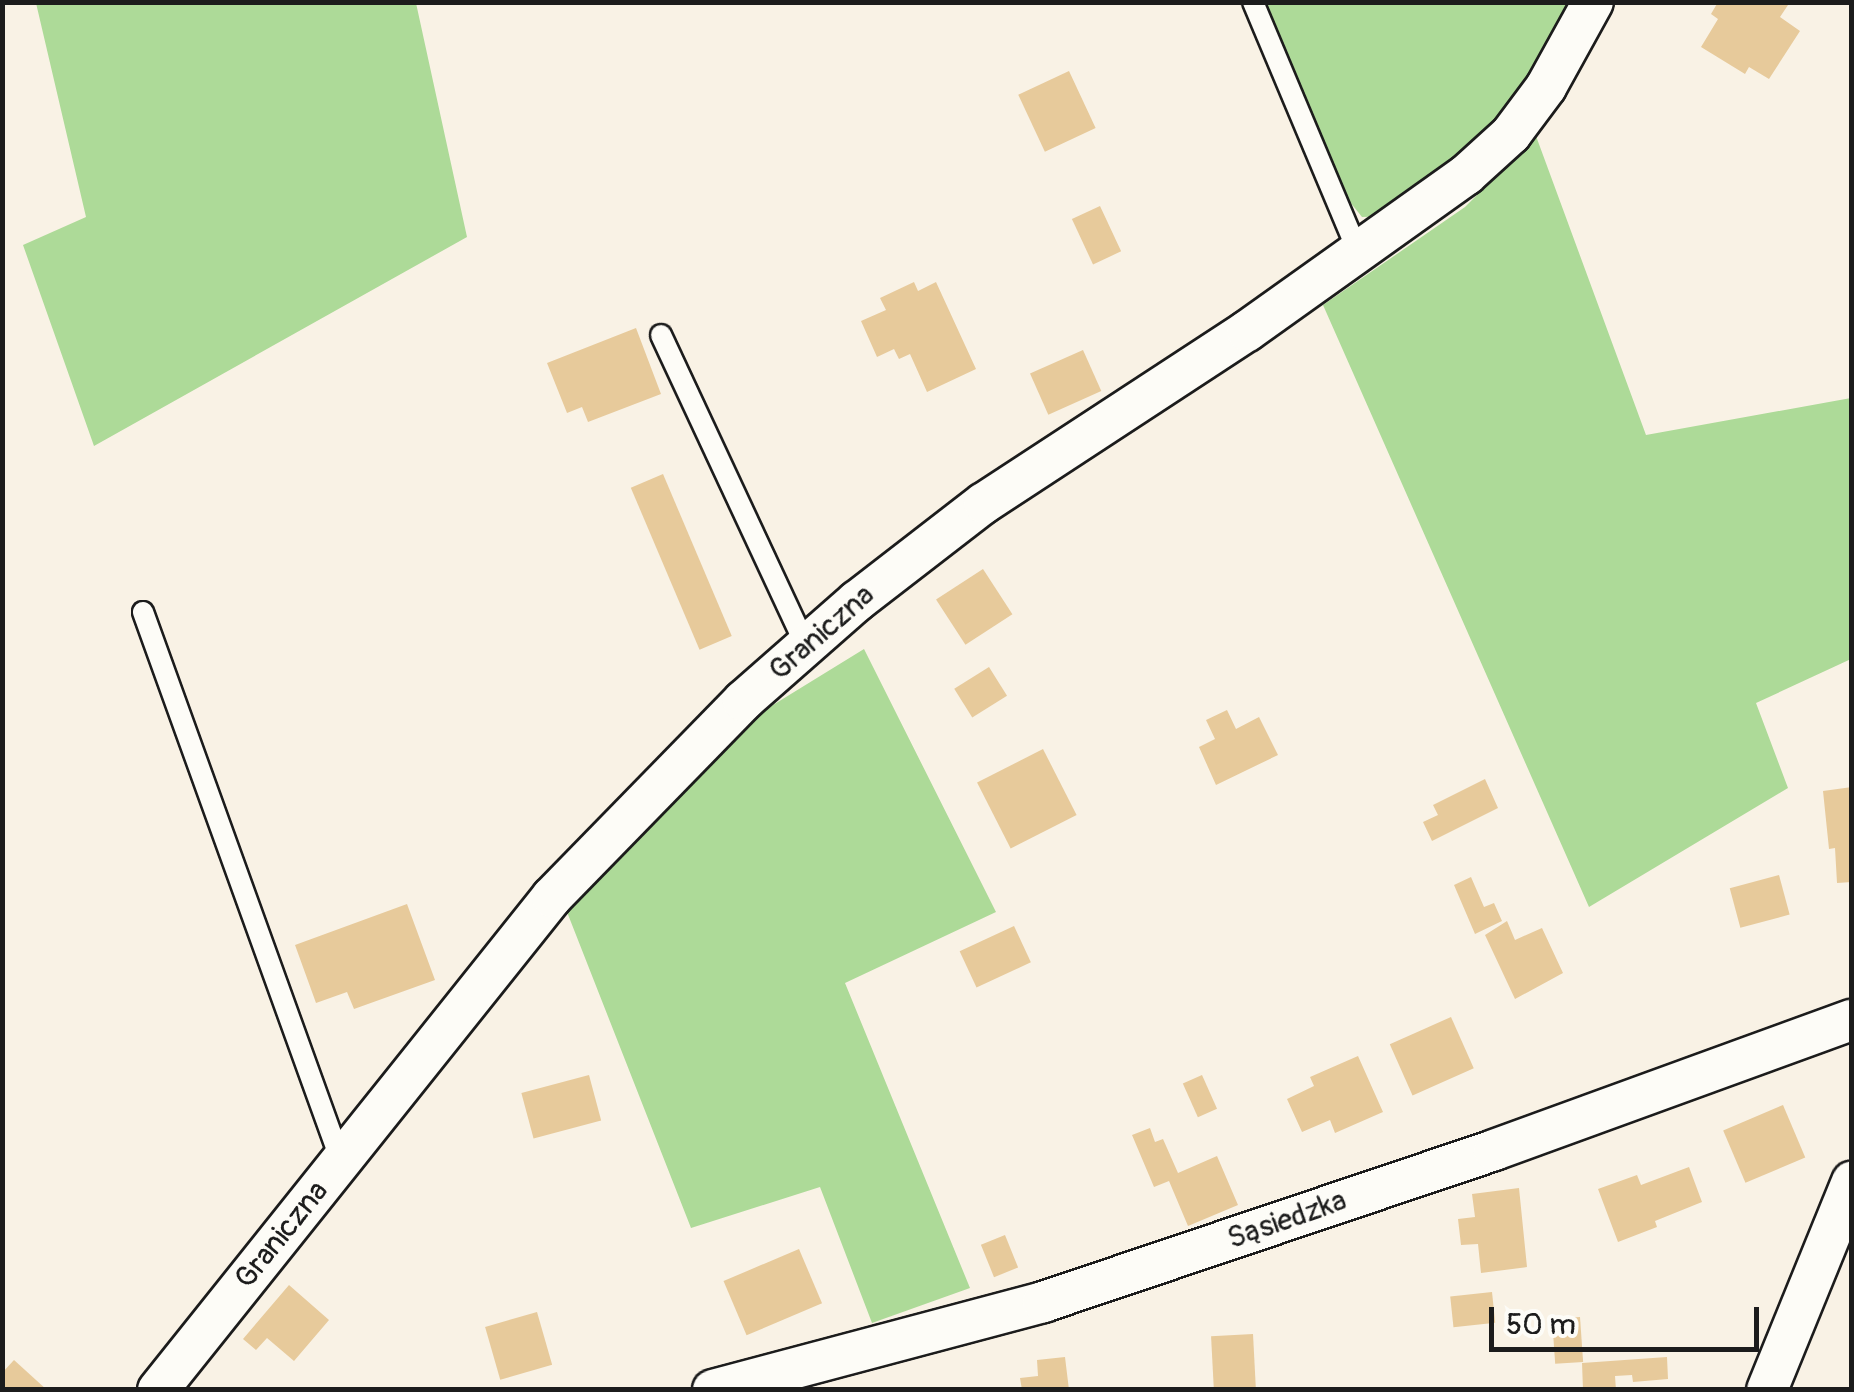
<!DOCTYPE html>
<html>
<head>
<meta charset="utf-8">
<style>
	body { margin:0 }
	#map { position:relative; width:1854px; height:1392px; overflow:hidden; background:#f9f2e5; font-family:Pangolin,sans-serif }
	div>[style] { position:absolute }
	.green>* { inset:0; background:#adda98 }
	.building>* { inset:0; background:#e7ca9b; transform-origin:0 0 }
	.roads { filter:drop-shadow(2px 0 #1c1c1c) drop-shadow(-2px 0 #1c1c1c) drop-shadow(0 2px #1c1c1c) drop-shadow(0 -2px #1c1c1c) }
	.service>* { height:20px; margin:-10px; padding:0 10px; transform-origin:10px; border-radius:10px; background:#fdfcf7 }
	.minor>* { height:40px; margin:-20px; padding:0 20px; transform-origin:20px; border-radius:20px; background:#fdfcf7 }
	span { translate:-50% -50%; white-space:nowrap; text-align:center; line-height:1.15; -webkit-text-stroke:8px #fdfcf7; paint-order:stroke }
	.street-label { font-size:30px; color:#1c1c1c }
	.frame { position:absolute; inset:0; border:5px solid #1c1c1c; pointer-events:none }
	.scale { position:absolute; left:1489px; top:1307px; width:270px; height:45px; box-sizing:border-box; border:5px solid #1c1c1c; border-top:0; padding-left:12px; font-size:30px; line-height:35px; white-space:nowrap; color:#1c1c1c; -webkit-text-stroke:8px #fdfcf7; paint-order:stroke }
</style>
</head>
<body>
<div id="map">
	<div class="green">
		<i style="clip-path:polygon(36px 3px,416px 3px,467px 237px,94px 446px,23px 245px,86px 217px)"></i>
		<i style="clip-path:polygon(1262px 3px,1571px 3px,1523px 100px,1391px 216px,1362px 217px,1346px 197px)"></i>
		<i style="clip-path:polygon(1536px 136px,1646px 435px,1851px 398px,1851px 659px,1756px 703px,1788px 788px,1589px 907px,1323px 305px,1465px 207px)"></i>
		<i style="clip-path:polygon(864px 649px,996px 912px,845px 983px,970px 1288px,872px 1323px,820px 1187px,691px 1228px,567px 912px,729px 732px)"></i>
	</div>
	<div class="building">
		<i style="clip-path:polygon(1718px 2px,1790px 2px,1780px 17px,1800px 31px,1769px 79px,1749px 67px,1745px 74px,1701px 47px,1718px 19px,1711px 14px)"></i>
		<i style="left:1069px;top:71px;width:63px;height:56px;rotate:65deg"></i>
		<i style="left:1100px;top:206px;width:50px;height:31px;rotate:65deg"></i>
		<i style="clip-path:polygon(914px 282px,918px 291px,936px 282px,976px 369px,927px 392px,910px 354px,899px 359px,894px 349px,877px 357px,861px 321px,886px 310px,880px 298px)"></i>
		<i style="clip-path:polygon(636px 328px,661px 394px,588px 422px,582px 407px,567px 413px,547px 363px)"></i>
		<i style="left:1083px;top:350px;width:45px;height:58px;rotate:66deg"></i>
		<i style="left:663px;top:474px;width:176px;height:35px;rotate:67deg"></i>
		<i style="left:983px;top:569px;width:54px;height:56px;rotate:57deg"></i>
		<i style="left:989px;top:667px;width:34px;height:41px;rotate:58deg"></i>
		<i style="clip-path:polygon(1227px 710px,1236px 729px,1259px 717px,1278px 755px,1216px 785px,1199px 747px,1215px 739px,1206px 720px)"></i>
		<i style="left:1043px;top:749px;width:74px;height:74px;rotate:63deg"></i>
		<i style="clip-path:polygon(1485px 779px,1498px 808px,1432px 841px,1423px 822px,1438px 815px,1433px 805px)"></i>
		<i style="clip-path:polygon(1852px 787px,1852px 882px,1837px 883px,1835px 848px,1829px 849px,1823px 791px)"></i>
		<i style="left:1779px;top:875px;width:41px;height:51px;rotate:75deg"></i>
		<i style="clip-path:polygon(1471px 877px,1484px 907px,1494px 903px,1502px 921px,1475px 934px,1454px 885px)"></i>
		<i style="clip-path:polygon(407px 904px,435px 980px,354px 1009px,347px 992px,316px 1003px,295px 945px)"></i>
		<i style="clip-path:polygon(1507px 921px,1515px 940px,1542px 928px,1563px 973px,1515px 999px,1485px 935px)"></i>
		<i style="left:1014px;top:926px;width:40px;height:60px;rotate:65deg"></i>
		<i style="left:1451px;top:1017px;width:56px;height:67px;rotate:66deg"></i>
		<i style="clip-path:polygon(1358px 1056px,1383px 1112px,1335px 1133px,1330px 1120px,1302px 1132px,1287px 1099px,1314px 1086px,1310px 1077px)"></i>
		<i style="left:589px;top:1075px;width:47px;height:70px;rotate:75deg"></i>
		<i style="left:1202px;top:1075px;width:37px;height:21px;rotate:66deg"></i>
		<i style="left:1783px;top:1105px;width:57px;height:65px;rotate:67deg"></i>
		<i style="clip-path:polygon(1150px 1128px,1155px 1142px,1163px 1139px,1178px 1173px,1217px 1156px,1238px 1205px,1188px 1226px,1169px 1181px,1154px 1187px,1132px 1135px)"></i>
		<i style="clip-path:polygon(1689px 1167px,1702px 1202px,1655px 1221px,1657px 1227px,1618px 1242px,1598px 1189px,1637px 1175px,1641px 1185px)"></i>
		<i style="clip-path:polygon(1519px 1188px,1527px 1267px,1481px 1273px,1478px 1244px,1461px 1245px,1458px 1219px,1475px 1217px,1472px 1194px)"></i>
		<i style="left:1005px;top:1235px;width:35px;height:26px;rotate:68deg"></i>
		<i style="left:799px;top:1249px;width:59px;height:82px;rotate:67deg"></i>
		<i style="clip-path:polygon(289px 1285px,329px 1320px,294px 1361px,267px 1338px,256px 1350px,243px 1339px)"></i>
		<i style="left:1492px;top:1292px;width:31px;height:42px;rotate:84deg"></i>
		<i style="left:537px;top:1312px;width:55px;height:54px;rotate:74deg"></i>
		<i style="left:1580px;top:1317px;width:45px;height:28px;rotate:86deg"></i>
		<i style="left:1253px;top:1334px;width:56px;height:42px;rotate:87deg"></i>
		<i style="clip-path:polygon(1065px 1357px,1069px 1390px,1022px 1390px,1020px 1378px,1038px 1376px,1037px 1360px)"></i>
		<i style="clip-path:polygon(1667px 1357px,1668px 1379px,1633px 1382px,1632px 1375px,1615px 1376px,1616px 1390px,1583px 1390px,1582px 1363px)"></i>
		<i style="clip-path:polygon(14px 1360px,47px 1390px,2px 1390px,2px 1373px)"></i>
	</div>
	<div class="roads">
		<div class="service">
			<i style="left:1253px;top:2px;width:271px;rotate:67.2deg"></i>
			<i style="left:661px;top:335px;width:343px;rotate:65deg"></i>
			<i style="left:143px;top:612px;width:584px;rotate:70.17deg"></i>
		</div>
		<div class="minor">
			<i style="left:158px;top:1390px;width:631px;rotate:-51.37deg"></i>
			<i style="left:552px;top:897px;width:274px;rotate:-45.7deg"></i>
			<i style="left:743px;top:701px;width:152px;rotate:-41.3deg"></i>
			<i style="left:857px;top:601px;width:160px;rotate:-37.7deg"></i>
			<i style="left:984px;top:503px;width:314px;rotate:-33.2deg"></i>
			<i style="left:1247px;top:331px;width:269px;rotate:-35.5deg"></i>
			<i style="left:1466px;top:175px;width:61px;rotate:-42.3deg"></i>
			<i style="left:1511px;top:134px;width:59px;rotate:-53.3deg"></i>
			<i style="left:1546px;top:87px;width:97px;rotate:-61.1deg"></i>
			<i style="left:713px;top:1390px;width:342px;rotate:-14.9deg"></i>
			<i style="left:1043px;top:1302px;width:476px;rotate:-18.6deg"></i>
			<i style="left:1494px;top:1150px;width:381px;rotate:-20deg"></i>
			<i style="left:1767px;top:1390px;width:225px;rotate:-67.8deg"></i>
		</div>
	</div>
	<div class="street-label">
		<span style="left:822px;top:633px;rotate:-41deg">Graniczna</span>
		<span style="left:1287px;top:1220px;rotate:-19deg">Sąsiedzka</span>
		<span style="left:282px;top:1235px;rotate:-51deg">Graniczna</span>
	</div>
	<div class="frame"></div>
	<div class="scale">50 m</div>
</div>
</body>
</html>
